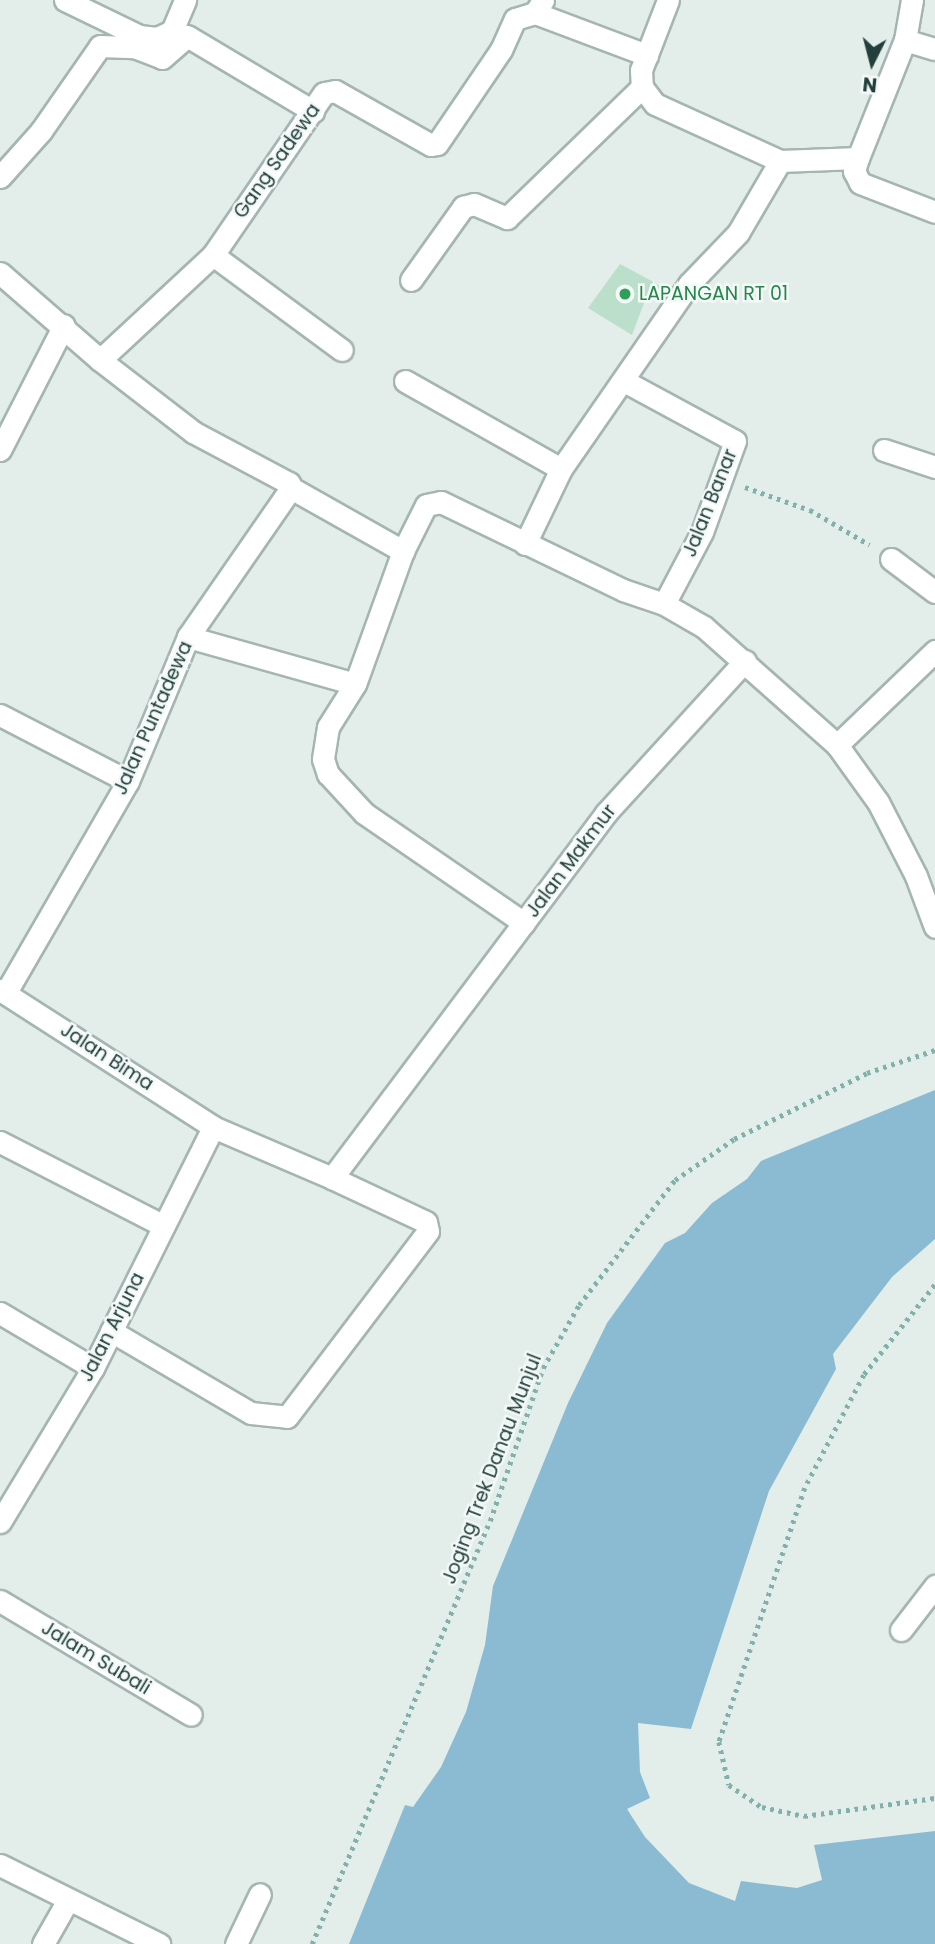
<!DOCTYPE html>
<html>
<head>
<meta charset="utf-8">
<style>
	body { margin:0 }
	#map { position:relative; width:935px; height:1944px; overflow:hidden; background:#e3edea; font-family:Poppins,sans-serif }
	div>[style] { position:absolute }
	.green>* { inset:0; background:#bbdfcb }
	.water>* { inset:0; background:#8abbd3 }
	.path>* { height:4.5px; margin-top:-2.25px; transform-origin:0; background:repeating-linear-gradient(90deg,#82b1ab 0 3.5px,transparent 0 8.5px) }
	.roads { filter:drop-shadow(2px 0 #a5b5b2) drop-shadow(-2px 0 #a5b5b2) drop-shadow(0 2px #a5b5b2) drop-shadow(0 -2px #a5b5b2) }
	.minor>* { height:21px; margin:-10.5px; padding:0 10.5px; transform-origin:10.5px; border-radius:10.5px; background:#fff }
	.dots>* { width:19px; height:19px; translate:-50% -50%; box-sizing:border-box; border:4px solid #f3f9f7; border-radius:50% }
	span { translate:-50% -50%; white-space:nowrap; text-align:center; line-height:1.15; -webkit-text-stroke:5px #f3f9f7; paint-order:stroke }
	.street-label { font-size:19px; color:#223f3c }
	.leisure-label { font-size:19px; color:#27864d }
	.left { translate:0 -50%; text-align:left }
	.north { position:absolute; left:837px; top:28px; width:70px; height:70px; -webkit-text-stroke:5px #f3f9f7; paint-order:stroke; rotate:186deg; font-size:19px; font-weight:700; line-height:28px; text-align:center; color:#223f3c }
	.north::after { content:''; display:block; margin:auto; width:24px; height:32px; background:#223f3c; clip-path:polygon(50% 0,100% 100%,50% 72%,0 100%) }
</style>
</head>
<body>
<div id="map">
	<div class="green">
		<i style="clip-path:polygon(620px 264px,661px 286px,644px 303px,632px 335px,588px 308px)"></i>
	</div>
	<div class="water">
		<i style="clip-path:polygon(935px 1090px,935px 1239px,892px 1277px,833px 1354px,836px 1369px,769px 1491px,691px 1729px,638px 1723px,640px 1772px,650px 1798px,627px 1809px,645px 1837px,689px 1883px,735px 1901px,741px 1881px,797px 1888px,822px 1880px,814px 1845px,935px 1831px,935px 1944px,349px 1944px,405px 1805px,413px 1807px,441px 1767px,466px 1712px,485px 1645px,493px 1586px,568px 1403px,607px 1323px,665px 1243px,685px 1233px,712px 1203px,747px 1179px,761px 1161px)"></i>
	</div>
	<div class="path">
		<i style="left:745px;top:487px;width:69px;rotate:19.5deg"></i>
		<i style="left:810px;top:510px;width:69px;rotate:30.3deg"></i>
		<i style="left:935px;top:1285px;width:115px;rotate:128.3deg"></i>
		<i style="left:864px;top:1375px;width:127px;rotate:117.6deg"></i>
		<i style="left:805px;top:1488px;width:268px;rotate:108.7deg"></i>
		<i style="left:719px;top:1742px;width:44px;rotate:76.9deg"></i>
		<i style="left:729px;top:1785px;width:40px;rotate:34deg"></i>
		<i style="left:762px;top:1807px;width:43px;rotate:12.1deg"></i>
		<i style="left:804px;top:1816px;width:132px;rotate:-7.8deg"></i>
		<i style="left:312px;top:1944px;width:459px;rotate:-67.2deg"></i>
		<i style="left:490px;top:1521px;width:162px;rotate:-70.9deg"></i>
		<i style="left:543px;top:1368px;width:73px;rotate:-60.3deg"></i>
		<i style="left:579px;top:1305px;width:158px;rotate:-52.5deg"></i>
		<i style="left:675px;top:1180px;width:72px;rotate:-34.8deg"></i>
		<i style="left:734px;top:1139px;width:148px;rotate:-26.4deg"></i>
		<i style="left:867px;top:1073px;width:72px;rotate:-18.7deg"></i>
	</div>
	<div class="roads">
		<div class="minor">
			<i style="left:65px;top:0;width:82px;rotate:25.9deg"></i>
			<i style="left:139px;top:36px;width:18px;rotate:6deg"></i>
			<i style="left:157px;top:38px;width:17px;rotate:-25deg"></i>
			<i style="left:172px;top:31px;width:34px;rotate:-67deg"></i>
			<i style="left:668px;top:0;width:75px;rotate:111.1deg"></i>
			<i style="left:641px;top:70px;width:17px;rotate:87deg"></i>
			<i style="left:642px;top:87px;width:21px;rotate:53deg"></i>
			<i style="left:655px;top:104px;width:137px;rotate:24.5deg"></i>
			<i style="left:535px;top:13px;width:120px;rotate:20.6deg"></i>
			<i style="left:905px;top:40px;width:31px;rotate:17deg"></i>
			<i style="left:858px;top:158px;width:14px;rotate:107deg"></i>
			<i style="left:854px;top:171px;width:13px;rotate:63deg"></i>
			<i style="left:860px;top:183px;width:80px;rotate:21.1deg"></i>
			<i style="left:780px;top:161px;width:78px;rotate:-2.2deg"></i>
			<i style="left:858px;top:158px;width:127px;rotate:-68.3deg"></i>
			<i style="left:905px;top:40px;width:41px;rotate:-80.1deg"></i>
			<i style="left:0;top:177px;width:62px;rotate:-48.3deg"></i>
			<i style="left:41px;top:131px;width:103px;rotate:-55.2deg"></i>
			<i style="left:100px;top:46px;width:34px;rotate:2deg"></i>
			<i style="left:134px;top:47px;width:30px;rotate:21deg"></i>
			<i style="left:162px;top:58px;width:33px;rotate:-41deg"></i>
			<i style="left:187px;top:36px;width:147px;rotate:30.8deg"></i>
			<i style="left:213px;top:255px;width:160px;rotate:36.4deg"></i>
			<i style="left:0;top:273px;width:133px;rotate:41deg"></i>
			<i style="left:100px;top:360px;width:118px;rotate:37.7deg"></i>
			<i style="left:193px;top:432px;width:109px;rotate:28deg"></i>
			<i style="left:289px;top:483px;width:5px;rotate:68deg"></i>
			<i style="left:291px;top:488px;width:181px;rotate:124.7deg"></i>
			<i style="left:188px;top:637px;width:156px;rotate:112.6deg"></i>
			<i style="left:128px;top:781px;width:242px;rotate:120deg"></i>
			<i style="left:411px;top:280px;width:90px;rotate:-54.5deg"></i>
			<i style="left:463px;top:207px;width:11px;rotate:-15deg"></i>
			<i style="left:474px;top:204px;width:36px;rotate:23deg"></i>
			<i style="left:507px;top:218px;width:188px;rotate:-44.1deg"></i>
			<i style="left:100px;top:360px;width:154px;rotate:-42.9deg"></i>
			<i style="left:213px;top:255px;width:196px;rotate:-55.6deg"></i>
			<i style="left:324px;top:93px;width:11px;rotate:-10deg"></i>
			<i style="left:335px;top:91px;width:110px;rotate:29.4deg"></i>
			<i style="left:431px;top:145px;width:6px;rotate:-9deg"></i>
			<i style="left:437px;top:144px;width:114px;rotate:-55.8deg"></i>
			<i style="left:501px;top:50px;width:34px;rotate:-66deg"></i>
			<i style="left:515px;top:19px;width:21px;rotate:-17deg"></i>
			<i style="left:535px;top:13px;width:15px;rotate:-58deg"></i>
			<i style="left:405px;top:381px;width:179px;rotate:29.4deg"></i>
			<i style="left:624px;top:381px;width:126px;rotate:28.4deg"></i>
			<i style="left:735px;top:441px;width:97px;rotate:109.9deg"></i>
			<i style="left:702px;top:532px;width:81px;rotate:117.8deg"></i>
			<i style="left:0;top:450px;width:140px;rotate:-62.9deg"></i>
			<i style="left:884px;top:450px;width:54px;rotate:18.4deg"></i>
			<i style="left:291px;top:488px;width:129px;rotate:29.4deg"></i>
			<i style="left:403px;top:551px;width:141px;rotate:109.8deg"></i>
			<i style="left:355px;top:684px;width:51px;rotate:122.1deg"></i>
			<i style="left:328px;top:727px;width:32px;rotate:99deg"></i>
			<i style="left:323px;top:759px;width:16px;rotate:72deg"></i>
			<i style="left:328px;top:774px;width:53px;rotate:47.3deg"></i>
			<i style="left:364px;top:813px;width:194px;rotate:34.5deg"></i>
			<i style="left:525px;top:544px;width:83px;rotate:-64.4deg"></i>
			<i style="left:561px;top:469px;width:225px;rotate:-55.3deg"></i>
			<i style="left:689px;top:284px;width:71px;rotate:-46.1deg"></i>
			<i style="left:738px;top:233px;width:83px;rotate:-59.7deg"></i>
			<i style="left:403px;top:551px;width:51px;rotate:-63.4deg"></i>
			<i style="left:426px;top:505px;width:15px;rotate:-11deg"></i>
			<i style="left:441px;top:502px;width:202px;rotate:25.8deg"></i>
			<i style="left:623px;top:590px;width:43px;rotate:18.9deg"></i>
			<i style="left:664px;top:604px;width:46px;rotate:29.9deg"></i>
			<i style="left:704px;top:627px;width:178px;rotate:41.6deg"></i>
			<i style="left:837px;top:745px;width:70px;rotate:54.3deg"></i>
			<i style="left:878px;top:802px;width:83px;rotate:62.8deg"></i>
			<i style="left:916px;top:876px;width:54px;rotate:69.6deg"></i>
			<i style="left:891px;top:559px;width:55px;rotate:36.9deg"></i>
			<i style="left:188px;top:637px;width:173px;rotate:15.7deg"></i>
			<i style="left:0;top:715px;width:144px;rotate:27.3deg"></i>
			<i style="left:837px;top:745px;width:136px;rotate:-43.8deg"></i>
			<i style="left:0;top:990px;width:253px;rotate:32.7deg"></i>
			<i style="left:213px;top:1127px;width:129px;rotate:23.2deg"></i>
			<i style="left:332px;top:1178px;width:456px;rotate:-53.1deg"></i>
			<i style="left:606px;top:813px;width:206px;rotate:-47.6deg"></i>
			<i style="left:0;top:1142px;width:184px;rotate:27.1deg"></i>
			<i style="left:0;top:1313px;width:108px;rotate:30.6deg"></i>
			<i style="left:111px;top:1331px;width:162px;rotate:30.4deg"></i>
			<i style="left:251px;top:1413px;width:36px;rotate:6deg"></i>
			<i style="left:287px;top:1417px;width:233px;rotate:-52.8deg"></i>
			<i style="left:428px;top:1231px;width:9px;rotate:-103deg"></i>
			<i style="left:426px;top:1222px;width:104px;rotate:-154.9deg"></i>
			<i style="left:0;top:1522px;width:180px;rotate:-58.9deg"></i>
			<i style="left:93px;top:1368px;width:269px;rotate:-63.5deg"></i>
			<i style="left:0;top:1601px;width:222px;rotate:30.8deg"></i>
			<i style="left:901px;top:1630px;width:56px;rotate:-52.3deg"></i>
			<i style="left:0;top:1865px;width:178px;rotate:26.4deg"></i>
			<i style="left:43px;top:1944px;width:51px;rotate:-60.4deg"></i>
			<i style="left:236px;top:1944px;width:55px;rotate:-64.4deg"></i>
		</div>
	</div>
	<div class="dots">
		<i style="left:625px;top:294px;background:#2e9e5b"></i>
	</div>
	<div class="street-label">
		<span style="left:277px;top:161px;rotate:-55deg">Gang Sadewa</span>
		<span style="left:710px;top:503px;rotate:-68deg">Jalan Banar</span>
		<span style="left:153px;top:718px;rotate:-66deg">Jalan Puntadewa</span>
		<span style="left:571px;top:861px;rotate:-53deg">Jalan Makmur</span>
		<span style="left:107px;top:1057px;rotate:33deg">Jalan Bima</span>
		<span style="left:112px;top:1327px;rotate:-63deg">Jalan Arjuna</span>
		<span style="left:492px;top:1469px;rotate:-69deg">Joging Trek Danau Munjul</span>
		<span style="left:96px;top:1658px;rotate:31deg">Jalam Subali</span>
	</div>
	<div class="leisure-label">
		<span class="left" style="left:639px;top:294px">LAPANGAN RT 01</span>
	</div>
	<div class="north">N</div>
</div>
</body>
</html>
